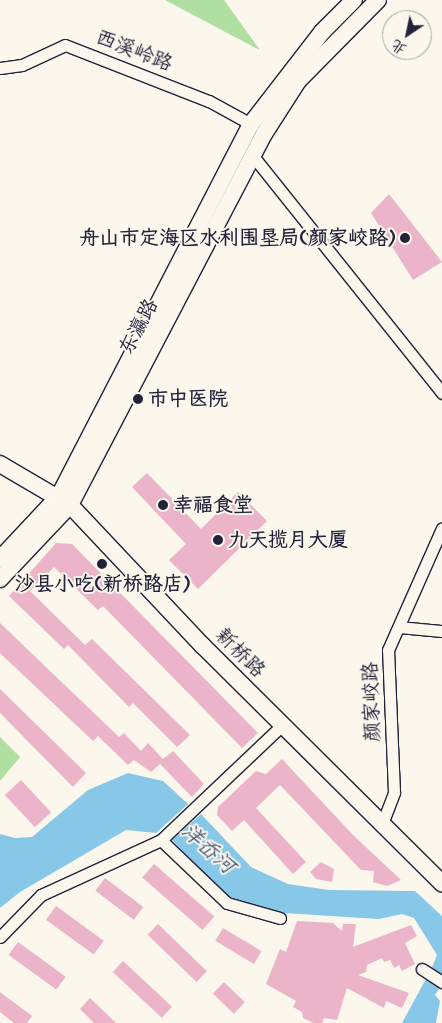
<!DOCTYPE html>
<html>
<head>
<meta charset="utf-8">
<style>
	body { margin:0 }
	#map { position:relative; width:442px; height:1023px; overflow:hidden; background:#fbf7ec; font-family:Mynerve,"LXGW WenKai TC",sans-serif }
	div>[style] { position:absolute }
	.green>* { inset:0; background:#afe0a1 }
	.water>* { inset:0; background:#87c7e8 }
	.building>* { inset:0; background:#ecb4c8; transform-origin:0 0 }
	.roads { filter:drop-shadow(1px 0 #22223b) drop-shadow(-1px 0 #22223b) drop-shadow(0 1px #22223b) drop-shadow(0 -1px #22223b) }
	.street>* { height:11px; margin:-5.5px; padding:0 5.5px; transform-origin:5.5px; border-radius:5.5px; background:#fbf7ec }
	.secondary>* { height:16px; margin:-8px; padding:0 8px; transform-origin:8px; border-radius:8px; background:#fbf7ec }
	.dots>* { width:14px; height:14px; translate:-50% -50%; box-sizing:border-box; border:2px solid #fbf7ec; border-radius:50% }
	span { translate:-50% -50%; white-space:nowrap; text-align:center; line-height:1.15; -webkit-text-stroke:4px #fbf7ec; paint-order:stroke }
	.street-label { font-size:20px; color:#22223b }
	.poi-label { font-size:20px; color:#22223b; font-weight:700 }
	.right { translate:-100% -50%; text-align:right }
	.left { translate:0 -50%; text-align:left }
	.water-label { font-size:21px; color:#40546f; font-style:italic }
	.north { position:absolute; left:382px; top:10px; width:50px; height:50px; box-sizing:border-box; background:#fbf7ec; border:1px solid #a4a2a5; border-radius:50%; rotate:214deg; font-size:14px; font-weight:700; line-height:20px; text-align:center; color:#22223b }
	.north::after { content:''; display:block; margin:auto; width:18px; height:22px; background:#22223b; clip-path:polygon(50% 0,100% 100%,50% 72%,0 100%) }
</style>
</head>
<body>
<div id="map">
	<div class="green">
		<i style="clip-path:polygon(165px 0,224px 0,260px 50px,231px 35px)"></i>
		<i style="clip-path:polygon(0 737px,20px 757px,0 781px)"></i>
	</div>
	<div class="water">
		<i style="clip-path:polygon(128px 773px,163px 781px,188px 804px,156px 833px,126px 830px,20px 892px,0 908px,0 834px,15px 838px,32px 837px,88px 790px)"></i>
		<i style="clip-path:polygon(201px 814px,251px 867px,288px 884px,329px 890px,415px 891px,442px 916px,442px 977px,431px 970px,437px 955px,414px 918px,402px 914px,379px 919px,268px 912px,244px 906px,222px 892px,172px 840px)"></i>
		<i style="clip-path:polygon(427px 977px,441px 986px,435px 995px,440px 1001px,436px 1023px,402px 1023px)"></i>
	</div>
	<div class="building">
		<i style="clip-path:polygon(389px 194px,442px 262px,413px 280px,371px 213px)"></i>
		<i style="clip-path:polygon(147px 473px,201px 529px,238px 492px,267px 521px,198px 589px,169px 560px,186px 544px,132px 487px)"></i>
		<i style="clip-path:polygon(56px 543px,72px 544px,258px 733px,242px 748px,103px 606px,98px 610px,54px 567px,30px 591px,85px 645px,92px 639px,190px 735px,177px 747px,133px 703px,129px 707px,68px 645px,64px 649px,9px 596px)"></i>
		<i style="clip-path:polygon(0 623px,119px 737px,124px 733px,141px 751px,148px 743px,163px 759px,173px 751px,204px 784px,192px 797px,160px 764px,151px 772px,134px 760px,128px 765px,98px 736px,93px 741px,0 653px)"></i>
		<i style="clip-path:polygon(0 689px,86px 773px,73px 787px,0 713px)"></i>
		<i style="clip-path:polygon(282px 759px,352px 834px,401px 880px,387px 886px,373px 882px,374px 871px,361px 870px,280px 785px,256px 808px,306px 862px,293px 874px,244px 820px,232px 831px,217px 815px,218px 807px,256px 771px,266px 774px)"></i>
		<i style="left:21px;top:780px;width:44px;height:22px;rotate:47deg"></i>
		<i style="clip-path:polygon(321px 862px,334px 869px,332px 882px,316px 879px,310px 872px)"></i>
		<i style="left:154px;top:864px;width:80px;height:18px;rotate:41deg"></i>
		<i style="left:105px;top:878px;width:48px;height:16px;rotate:37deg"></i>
		<i style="left:56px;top:906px;width:59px;height:17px;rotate:36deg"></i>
		<i style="clip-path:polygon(297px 921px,333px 923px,342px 931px,343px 924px,356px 924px,353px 947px,411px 925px,417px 936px,405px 943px,415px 964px,402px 971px,399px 965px,394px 968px,390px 960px,384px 962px,382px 958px,367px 965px,366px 972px,358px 975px,409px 993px,402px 1008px,386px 1001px,384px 1008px,347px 988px,337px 1020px,324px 1018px,322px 1023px,313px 1023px,303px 1018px,302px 1012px,293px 1007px,296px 1001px,266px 984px,280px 949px,286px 952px)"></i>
		<i style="left:158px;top:924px;width:68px;height:15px;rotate:44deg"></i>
		<i style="left:223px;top:928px;width:45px;height:15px;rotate:31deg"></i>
		<i style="left:18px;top:942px;width:59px;height:16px;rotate:36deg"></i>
		<i style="left:123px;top:961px;width:67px;height:15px;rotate:43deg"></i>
		<i style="left:224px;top:982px;width:29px;height:16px;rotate:44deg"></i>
		<i style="clip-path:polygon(0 992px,32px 1016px,27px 1023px,14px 1023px,0 1012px)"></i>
		<i style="clip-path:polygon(90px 998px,116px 1023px,94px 1023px,80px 1009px)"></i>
	</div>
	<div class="roads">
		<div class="street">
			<i style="left:0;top:68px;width:22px;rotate:-8deg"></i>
			<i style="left:22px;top:65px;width:47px;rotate:-24.9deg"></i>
			<i style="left:65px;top:45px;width:155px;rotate:21.3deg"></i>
			<i style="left:209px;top:101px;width:48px;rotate:28.7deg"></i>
			<i style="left:253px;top:156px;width:303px;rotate:51.4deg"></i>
			<i style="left:399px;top:627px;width:43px;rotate:5.3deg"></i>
			<i style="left:382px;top:824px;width:34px;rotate:-69deg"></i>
			<i style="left:394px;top:792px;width:142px;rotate:-92.4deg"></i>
			<i style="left:388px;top:650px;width:133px;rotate:-66.1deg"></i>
			<i style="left:161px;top:840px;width:91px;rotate:43.7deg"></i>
			<i style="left:227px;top:903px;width:55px;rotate:15.8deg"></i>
			<i style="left:0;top:937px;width:59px;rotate:-45.7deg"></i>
			<i style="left:41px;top:895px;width:132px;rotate:-24.6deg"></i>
			<i style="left:161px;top:840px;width:167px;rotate:-43.5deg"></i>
			<i style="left:422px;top:969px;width:24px;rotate:33deg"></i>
		</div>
		<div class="secondary">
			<i style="left:0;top:464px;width:81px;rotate:30.4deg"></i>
			<i style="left:70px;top:505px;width:194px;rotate:46.7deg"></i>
			<i style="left:203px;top:646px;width:337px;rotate:44.8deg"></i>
			<i style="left:0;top:559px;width:86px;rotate:-46.9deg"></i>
			<i style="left:59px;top:496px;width:419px;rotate:-62.7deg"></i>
			<i style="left:251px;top:124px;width:116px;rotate:-52.3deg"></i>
			<i style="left:322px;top:32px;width:45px;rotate:-45deg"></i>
			<i style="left:0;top:579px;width:102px;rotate:-46.6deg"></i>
			<i style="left:70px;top:505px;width:419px;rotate:-62.4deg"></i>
			<i style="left:264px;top:134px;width:63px;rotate:-57.3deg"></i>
			<i style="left:298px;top:81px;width:114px;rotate:-45.4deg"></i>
		</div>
	</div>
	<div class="dots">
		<i style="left:405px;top:238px;background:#22223b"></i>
		<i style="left:138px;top:399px;background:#22223b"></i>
		<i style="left:163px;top:505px;background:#22223b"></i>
		<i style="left:218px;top:540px;background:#22223b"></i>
		<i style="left:102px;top:564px;background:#22223b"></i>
	</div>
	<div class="street-label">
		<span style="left:134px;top:51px;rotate:21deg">西溪岭路</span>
		<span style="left:139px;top:327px;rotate:-62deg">东瀛路</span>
		<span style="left:240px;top:653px;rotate:45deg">新桥路</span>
		<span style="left:372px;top:702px;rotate:-92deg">颜家峧路</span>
	</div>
	<div class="poi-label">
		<span class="right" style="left:395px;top:238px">舟山市定海区水利围垦局(颜家峧路)</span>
		<span class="left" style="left:148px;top:399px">市中医院</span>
		<span class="left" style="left:173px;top:505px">幸福食堂</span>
		<span class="left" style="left:228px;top:540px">九天揽月大厦</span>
		<span style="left:102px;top:584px">沙县小吃(新桥路店)</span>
	</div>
	<div class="water-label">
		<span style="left:208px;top:849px;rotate:42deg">洋岙河</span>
	</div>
	<div class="north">北</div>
</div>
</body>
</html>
